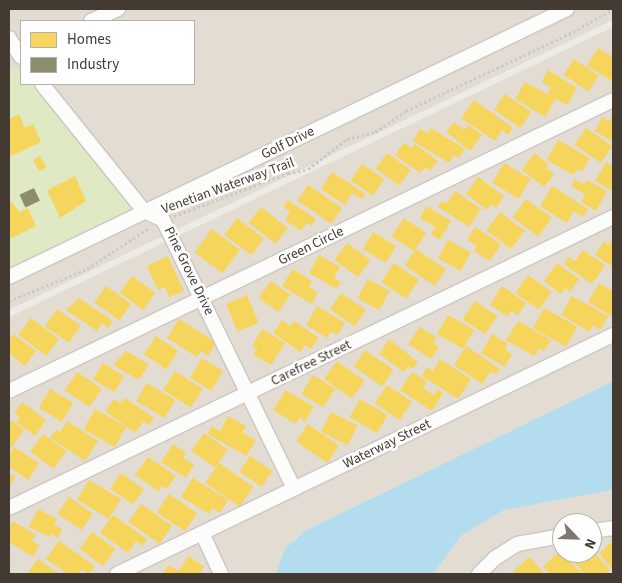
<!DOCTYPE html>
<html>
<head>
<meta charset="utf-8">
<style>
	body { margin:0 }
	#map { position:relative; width:622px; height:583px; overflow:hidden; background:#eeeae6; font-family:"Source Sans 3",sans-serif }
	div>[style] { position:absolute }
	.residential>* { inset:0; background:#e3dcd3 }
	.green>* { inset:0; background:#dfe9c4 }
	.water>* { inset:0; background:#b3ddef }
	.homes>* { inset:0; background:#f6d55c; transform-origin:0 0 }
	.industry>* { inset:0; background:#8c8c6e; transform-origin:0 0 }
	.path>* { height:2.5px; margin-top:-1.25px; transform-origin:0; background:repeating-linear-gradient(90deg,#cccac6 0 2.5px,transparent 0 5px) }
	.roads { filter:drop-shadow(1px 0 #cac6c2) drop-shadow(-1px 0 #cac6c2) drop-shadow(0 1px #cac6c2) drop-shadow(0 -1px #cac6c2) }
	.street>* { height:14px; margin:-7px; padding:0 7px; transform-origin:7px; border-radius:7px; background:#fcfcfb }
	span { translate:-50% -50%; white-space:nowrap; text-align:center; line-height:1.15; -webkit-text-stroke:5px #fff; paint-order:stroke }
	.street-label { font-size:14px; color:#433b32 }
	.frame { position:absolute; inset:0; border:10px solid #433b32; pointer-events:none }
	.legend { position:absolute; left:20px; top:20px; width:175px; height:65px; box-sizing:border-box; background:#fff; border:1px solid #b4b1ad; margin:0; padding:6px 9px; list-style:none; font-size:15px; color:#433b32 }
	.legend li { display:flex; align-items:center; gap:10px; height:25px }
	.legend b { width:25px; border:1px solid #b4b1ad }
	.north { position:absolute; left:552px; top:513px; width:50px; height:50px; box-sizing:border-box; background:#fff; border:1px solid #b4b1ad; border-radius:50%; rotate:114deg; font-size:14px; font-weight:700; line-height:20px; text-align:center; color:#433b32 }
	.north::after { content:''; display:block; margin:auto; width:18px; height:22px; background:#7f7871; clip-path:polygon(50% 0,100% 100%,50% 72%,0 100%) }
</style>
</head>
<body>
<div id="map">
	<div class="residential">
		<i style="clip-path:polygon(evenodd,9px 9px,613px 9px,613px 20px,9px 310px,9px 9px,21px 21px,194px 21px,194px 84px,21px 84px,21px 21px)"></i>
		<i style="clip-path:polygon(613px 27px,613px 381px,303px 532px,293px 540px,276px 574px,9px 574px,9px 317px)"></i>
		<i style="clip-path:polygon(evenodd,613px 490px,613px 574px,433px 574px,462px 535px,504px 510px,613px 490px,562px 523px,592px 523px,592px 553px,562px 553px,562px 523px)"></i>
	</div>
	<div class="green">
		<i style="clip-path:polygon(12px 67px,21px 70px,21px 84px,34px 84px,130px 203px,130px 208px,128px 212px,9px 272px,9px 68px)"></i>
	</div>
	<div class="water">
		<i style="clip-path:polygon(613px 381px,613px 490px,504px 510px,462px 535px,433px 574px,276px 574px,285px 549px,303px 532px)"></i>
	</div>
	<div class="homes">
		<i style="clip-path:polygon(598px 48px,613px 57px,613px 81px,587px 66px)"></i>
		<i style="left:574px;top:59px;width:30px;height:19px;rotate:34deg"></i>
		<i style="clip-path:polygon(548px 70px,577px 88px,567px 105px,555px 99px,545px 117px,515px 99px,525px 82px,547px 94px,551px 88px,542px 82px)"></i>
		<i style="left:505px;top:94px;width:32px;height:19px;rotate:35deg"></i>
		<i style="clip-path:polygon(474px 100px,513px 128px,508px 135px,502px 130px,495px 141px,461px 118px)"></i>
		<i style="clip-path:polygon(19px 114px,25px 128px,33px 124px,41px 142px,9px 157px,9px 119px)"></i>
		<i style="clip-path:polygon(613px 115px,613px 142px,595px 131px,602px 117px,609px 121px)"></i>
		<i style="clip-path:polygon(454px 122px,464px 130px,468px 125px,482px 135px,470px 151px,446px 132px)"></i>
		<i style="clip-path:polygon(431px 128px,465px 149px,459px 158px,454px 155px,449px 163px,413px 141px,420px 129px,427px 133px)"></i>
		<i style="left:586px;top:128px;width:32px;height:20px;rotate:35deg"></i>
		<i style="clip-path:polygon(558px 140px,590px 158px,582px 172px,577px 169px,573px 175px,547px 160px)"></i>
		<i style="clip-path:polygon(404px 143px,412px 148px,415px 144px,438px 161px,430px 171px,425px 167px,420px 173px,395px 155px)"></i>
		<i style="left:387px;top:153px;width:29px;height:19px;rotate:36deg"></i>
		<i style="clip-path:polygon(534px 153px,549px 164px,546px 168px,554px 174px,544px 187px,522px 170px)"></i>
		<i style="left:40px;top:156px;width:13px;height:8px;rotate:61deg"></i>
		<i style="clip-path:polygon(606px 162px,613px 166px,613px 191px,595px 181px)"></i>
		<i style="left:504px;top:163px;width:31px;height:23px;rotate:31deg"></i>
		<i style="left:362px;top:164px;width:27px;height:20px;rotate:34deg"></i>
		<i style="clip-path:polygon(332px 172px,366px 194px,362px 199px,352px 193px,345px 205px,321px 189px)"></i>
		<i style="clip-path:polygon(75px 176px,86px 201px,60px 218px,47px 190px)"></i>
		<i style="clip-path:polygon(478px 177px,504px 196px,496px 208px,491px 204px,487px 210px,466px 194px)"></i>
		<i style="clip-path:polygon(575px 179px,584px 184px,587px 180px,607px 191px,596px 211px,581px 202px,585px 194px,571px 186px)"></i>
		<i style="left:308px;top:185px;width:41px;height:19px;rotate:34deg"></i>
		<i style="clip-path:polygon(552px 186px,588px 209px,583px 217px,574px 211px,567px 223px,540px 206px)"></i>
		<i style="clip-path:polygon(455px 191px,481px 209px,469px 227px,438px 207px,442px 201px,447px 203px)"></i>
		<i style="left:526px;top:199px;width:32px;height:23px;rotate:36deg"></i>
		<i style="clip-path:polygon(288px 200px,316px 219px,312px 226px,306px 223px,301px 231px,285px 220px,290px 211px,283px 207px)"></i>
		<i style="clip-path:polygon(11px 201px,19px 212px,28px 208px,36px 226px,12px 238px,9px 237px,9px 202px)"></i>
		<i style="clip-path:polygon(426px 206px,451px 221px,440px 240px,431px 234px,435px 227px,420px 218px)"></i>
		<i style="left:261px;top:207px;width:34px;height:20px;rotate:38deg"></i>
		<i style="left:500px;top:212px;width:31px;height:23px;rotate:37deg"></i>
		<i style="left:237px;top:218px;width:34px;height:21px;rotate:37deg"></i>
		<i style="left:404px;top:218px;width:27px;height:22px;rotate:34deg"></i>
		<i style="clip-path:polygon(475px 227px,501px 244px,490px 261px,474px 251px,477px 246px,467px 240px)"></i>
		<i style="left:212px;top:229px;width:35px;height:29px;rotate:37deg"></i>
		<i style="left:373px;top:232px;width:27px;height:20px;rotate:31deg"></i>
		<i style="left:448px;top:240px;width:26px;height:21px;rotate:29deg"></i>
		<i style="clip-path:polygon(611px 241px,613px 242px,613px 267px,595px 255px,604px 242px,608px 245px)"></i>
		<i style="left:347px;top:243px;width:29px;height:21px;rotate:36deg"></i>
		<i style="left:416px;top:249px;width:36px;height:20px;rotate:34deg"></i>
		<i style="clip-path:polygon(583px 250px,605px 265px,592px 284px,564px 264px,568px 257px,575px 261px)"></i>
		<i style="clip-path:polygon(319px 255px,340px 267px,334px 278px,341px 282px,336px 289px,309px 273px)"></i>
		<i style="clip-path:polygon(168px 256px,184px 291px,169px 297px,165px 287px,158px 290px,147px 266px)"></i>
		<i style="left:394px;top:263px;width:30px;height:23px;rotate:34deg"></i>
		<i style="clip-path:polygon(557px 263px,579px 279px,570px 292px,565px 288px,561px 294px,544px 281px)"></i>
		<i style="clip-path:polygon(293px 269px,312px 281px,309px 287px,318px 292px,312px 304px,282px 286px)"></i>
		<i style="left:528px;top:275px;width:29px;height:22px;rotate:35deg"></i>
		<i style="left:132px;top:276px;width:29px;height:21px;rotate:36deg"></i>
		<i style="left:368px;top:279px;width:25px;height:22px;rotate:29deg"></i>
		<i style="left:271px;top:281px;width:24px;height:21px;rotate:36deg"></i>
		<i style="clip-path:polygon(599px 283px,613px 291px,613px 317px,588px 302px)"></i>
		<i style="left:106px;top:286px;width:31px;height:20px;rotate:36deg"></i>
		<i style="clip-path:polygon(502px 286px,526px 303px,518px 315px,511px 311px,508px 317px,490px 305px)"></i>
		<i style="left:341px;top:293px;width:30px;height:20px;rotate:34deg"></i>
		<i style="left:247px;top:295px;width:30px;height:23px;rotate:67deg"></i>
		<i style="clip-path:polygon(572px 296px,608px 316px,600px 330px,593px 325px,590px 332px,561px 315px)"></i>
		<i style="clip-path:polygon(79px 298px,113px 321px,108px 328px,102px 323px,97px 331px,66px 310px)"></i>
		<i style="left:475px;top:301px;width:27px;height:22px;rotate:34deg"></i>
		<i style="clip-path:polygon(317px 306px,345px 323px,337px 335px,331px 331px,327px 338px,306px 325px)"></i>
		<i style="left:544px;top:308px;width:38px;height:23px;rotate:29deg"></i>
		<i style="left:57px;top:309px;width:29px;height:21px;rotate:35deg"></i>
		<i style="left:448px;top:315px;width:30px;height:22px;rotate:30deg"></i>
		<i style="left:31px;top:318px;width:35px;height:21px;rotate:37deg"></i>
		<i style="clip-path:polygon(179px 319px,216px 342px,208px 356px,201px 351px,197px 357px,167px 338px)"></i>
		<i style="clip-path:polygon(282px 320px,290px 326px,294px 321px,319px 338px,311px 349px,305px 345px,300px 352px,273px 333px)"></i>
		<i style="clip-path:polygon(518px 321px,551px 340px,544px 351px,539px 348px,534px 356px,506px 340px)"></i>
		<i style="clip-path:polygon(420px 327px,437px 338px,433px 343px,439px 347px,431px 359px,408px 344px)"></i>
		<i style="clip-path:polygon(262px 329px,285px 343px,271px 365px,253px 355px,257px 349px,252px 346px)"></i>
		<i style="clip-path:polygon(13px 334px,36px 351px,25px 366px,9px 353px,9px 340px)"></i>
		<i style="clip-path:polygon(492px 334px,508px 344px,505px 350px,512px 354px,505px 367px,481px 353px)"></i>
		<i style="left:156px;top:336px;width:27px;height:22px;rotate:34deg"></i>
		<i style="clip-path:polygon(389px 339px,418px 362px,413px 369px,408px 366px,404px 372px,379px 354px)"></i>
		<i style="clip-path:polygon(466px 346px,500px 369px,496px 375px,491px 371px,482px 384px,454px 365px)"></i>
		<i style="left:365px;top:350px;width:35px;height:20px;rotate:35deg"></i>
		<i style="clip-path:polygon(126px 351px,149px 364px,139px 380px,113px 365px)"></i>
		<i style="left:202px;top:358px;width:25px;height:23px;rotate:32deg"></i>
		<i style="clip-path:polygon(440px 359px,471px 379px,458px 399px,422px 376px,427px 367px,433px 371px)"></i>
		<i style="left:337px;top:361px;width:34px;height:22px;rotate:36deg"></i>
		<i style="left:103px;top:363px;width:25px;height:19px;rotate:32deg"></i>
		<i style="left:175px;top:371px;width:33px;height:22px;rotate:33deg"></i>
		<i style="left:77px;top:372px;width:30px;height:22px;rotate:34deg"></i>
		<i style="clip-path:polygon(412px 372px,427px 381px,423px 388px,434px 395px,438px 389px,443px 393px,432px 411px,400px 390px)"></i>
		<i style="left:313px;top:375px;width:26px;height:22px;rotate:32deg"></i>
		<i style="left:147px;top:383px;width:33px;height:21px;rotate:31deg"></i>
		<i style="left:387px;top:385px;width:30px;height:22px;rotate:34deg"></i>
		<i style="left:50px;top:389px;width:27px;height:22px;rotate:31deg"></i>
		<i style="clip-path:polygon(286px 390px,314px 407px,305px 421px,299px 418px,296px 424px,273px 410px)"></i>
		<i style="clip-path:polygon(125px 398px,154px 418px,149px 425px,144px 421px,135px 433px,105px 411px,114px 399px,120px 403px)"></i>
		<i style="left:360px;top:399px;width:32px;height:21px;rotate:30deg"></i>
		<i style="clip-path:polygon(22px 402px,46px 420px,35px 436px,16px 422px,20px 417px,14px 413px)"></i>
		<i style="left:95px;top:409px;width:36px;height:23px;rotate:30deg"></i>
		<i style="left:331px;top:412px;width:30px;height:22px;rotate:27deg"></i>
		<i style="clip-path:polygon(228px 416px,246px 426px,242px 432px,256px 440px,246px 456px,208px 434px,212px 426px,220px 431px)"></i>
		<i style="clip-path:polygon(9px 419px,24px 430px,11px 448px,9px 446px)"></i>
		<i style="clip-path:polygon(67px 421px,98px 441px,85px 461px,50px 438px,56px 430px,60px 432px)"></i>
		<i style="left:308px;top:424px;width:38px;height:21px;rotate:35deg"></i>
		<i style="left:204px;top:433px;width:29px;height:22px;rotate:35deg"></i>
		<i style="left:43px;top:434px;width:29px;height:22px;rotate:36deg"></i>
		<i style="clip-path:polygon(173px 444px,186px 453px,183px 458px,194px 465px,186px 478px,161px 462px)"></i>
		<i style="clip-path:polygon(14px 447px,39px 463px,28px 480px,9px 467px,9px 455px)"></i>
		<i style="left:250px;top:456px;width:27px;height:19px;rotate:34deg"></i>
		<i style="clip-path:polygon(148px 457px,176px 476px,167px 489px,162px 486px,158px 491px,135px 475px)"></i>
		<i style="left:219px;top:463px;width:42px;height:24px;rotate:35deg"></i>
		<i style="clip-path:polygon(9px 473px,15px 477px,9px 489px)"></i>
		<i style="left:121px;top:473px;width:28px;height:19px;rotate:35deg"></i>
		<i style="clip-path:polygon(193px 478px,228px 500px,220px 513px,213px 508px,209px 514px,181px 497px)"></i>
		<i style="left:89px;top:480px;width:37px;height:23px;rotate:31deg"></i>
		<i style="left:169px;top:494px;width:34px;height:22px;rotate:34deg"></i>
		<i style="left:69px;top:497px;width:29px;height:20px;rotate:35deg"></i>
		<i style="left:141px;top:504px;width:38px;height:22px;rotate:35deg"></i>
		<i style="clip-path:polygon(38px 509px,57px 519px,54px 525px,62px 529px,58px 538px,51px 534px,49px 537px,29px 527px)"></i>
		<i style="clip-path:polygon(113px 515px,147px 539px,142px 546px,136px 541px,128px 553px,100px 533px)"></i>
		<i style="clip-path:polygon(13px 521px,36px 535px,32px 541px,39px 545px,33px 557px,9px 542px,9px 528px)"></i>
		<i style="left:92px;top:532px;width:29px;height:21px;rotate:36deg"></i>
		<i style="clip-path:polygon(59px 541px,95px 566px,89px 574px,82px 569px,79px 574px,68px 574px,46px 559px)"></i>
		<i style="clip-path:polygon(613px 541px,613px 570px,599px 553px)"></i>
		<i style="clip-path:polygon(592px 550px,610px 570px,606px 574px,585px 574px,574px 562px,583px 553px,592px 553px)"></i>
		<i style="clip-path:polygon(560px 551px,581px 573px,580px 574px,550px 574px,543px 567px)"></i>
		<i style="clip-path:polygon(189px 556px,204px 567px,199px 574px,162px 574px,169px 565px,178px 571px)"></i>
		<i style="clip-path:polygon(529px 557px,545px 574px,515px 574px,513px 572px)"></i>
		<i style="clip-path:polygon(38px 559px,59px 574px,27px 574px)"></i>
	</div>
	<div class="industry">
		<i style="left:34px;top:188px;width:14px;height:16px;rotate:65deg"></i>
	</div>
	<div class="path">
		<i style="left:174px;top:216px;width:122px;rotate:-20.7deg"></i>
		<i style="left:288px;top:173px;width:20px;rotate:-11deg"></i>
		<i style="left:308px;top:169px;width:49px;rotate:-37.6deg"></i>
		<i style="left:347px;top:139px;width:29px;rotate:-14deg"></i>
		<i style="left:375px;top:132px;width:37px;rotate:-34deg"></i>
		<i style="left:406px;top:111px;width:185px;rotate:-25.3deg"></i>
		<i style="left:573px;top:32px;width:46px;rotate:-29.9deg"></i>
		<i style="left:9px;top:301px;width:84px;rotate:-22.3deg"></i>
		<i style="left:87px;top:269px;width:74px;rotate:-33.5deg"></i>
	</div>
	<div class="roads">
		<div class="street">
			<i style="left:91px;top:21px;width:30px;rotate:-24deg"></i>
			<i style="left:9px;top:38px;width:22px;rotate:58deg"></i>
			<i style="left:42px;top:84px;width:163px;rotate:51.2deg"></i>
			<i style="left:144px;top:211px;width:21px;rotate:25deg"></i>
			<i style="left:163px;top:220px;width:299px;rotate:64deg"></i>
			<i style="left:9px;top:277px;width:619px;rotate:-25.65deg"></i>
			<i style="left:9px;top:391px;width:670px;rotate:-25.72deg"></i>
			<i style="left:9px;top:508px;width:670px;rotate:-25.72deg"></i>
			<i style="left:592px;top:531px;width:21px;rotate:-8deg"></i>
			<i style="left:202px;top:533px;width:45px;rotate:65.1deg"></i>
			<i style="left:117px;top:574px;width:551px;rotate:-25.73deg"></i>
			<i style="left:479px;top:574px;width:23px;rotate:-45deg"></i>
			<i style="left:495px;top:558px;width:26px;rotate:-32deg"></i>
			<i style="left:517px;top:544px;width:46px;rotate:-10.1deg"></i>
		</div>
	</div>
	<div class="street-label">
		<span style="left:288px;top:143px;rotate:-26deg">Golf Drive</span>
		<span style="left:228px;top:186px;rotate:-20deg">Venetian Waterway Trail</span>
		<span style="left:311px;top:246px;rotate:-26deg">Green Circle</span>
		<span style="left:189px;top:271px;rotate:64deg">Pine Grove Drive</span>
		<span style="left:311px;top:363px;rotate:-26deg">Carefree Street</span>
		<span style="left:387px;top:444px;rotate:-26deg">Waterway Street</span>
	</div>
	<div class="frame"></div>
	<ul class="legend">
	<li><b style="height:14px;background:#f6d55c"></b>Homes</li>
	<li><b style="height:14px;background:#8c8c6e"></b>Industry</li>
	</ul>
	<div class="north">N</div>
</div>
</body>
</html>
